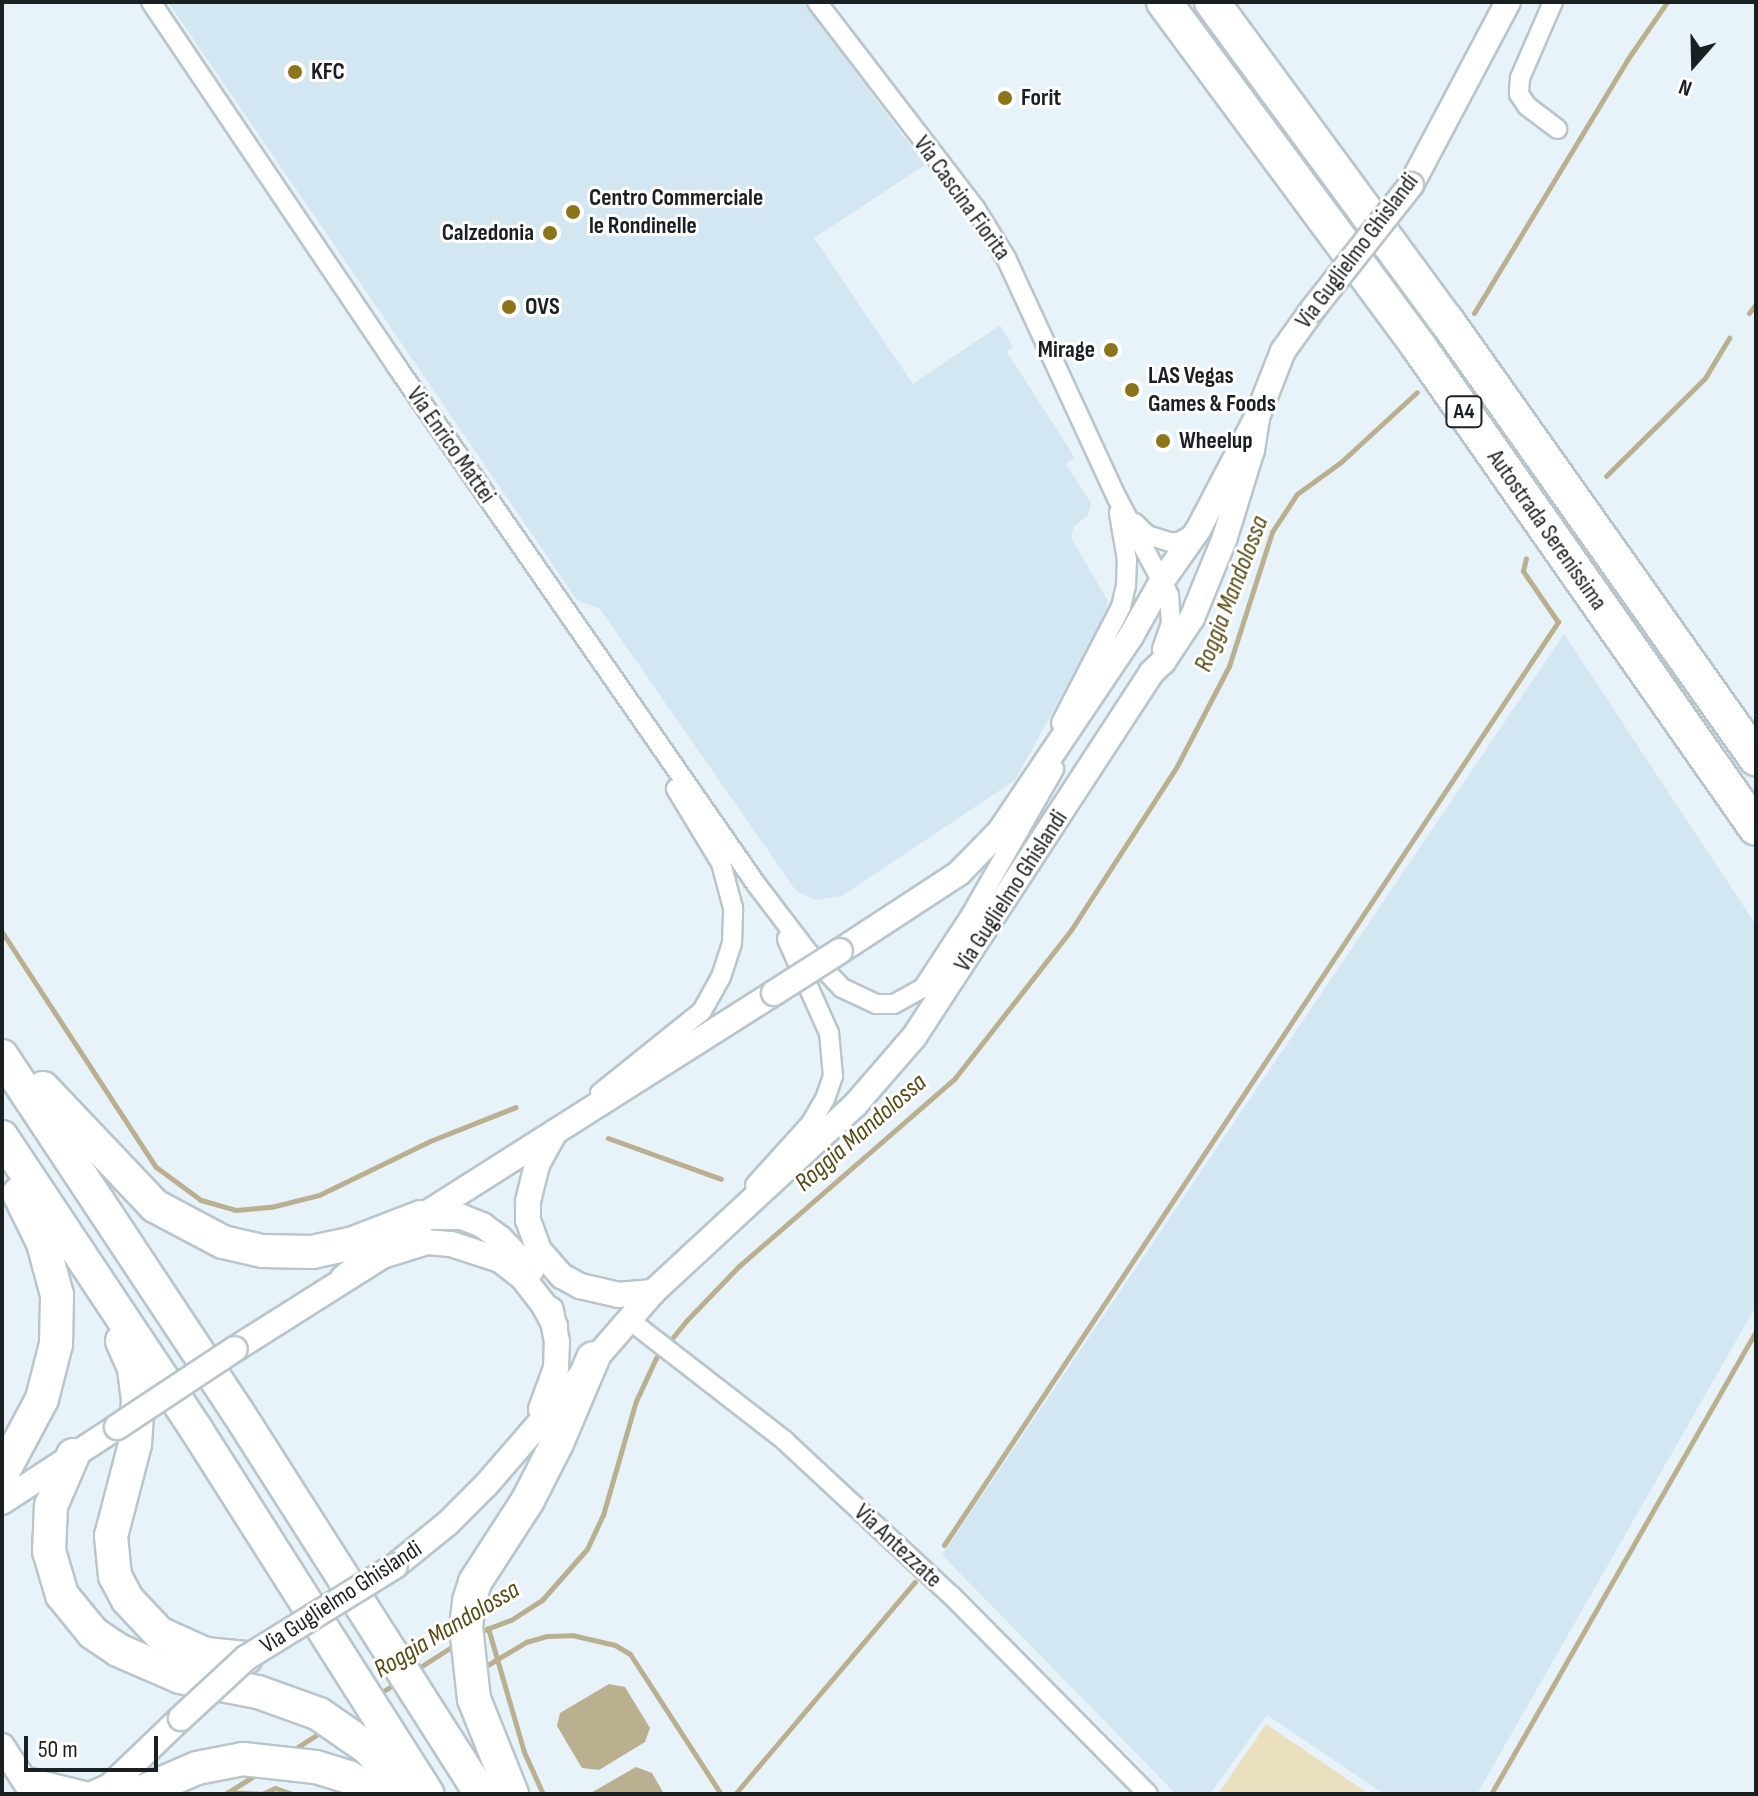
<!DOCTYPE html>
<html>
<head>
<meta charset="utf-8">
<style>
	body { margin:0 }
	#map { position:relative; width:1758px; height:1796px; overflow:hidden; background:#e7f3f9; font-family:"Sofia Sans Condensed",sans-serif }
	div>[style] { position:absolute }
	.built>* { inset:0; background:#d3e7f2 }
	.green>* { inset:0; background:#eae0bf }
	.water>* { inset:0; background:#baaf8f }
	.stream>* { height:5px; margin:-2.5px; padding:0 2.5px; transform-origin:2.5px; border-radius:2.5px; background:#baaf8f }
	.roads { filter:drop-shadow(2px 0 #b9c5cb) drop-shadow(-2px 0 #b9c5cb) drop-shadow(0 2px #b9c5cb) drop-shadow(0 -2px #b9c5cb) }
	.minor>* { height:18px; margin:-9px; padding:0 9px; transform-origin:9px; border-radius:9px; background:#fff }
	.tertiary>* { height:24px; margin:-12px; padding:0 12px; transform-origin:12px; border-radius:12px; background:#fff }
	.trunk>* { height:32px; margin:-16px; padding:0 16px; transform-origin:16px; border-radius:16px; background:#fff }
	.motorway>* { height:34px; margin:-17px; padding:0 17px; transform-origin:17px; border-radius:17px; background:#fff }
	.bridges { filter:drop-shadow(2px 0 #b9c5cb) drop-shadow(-2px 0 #b9c5cb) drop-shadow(0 2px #b9c5cb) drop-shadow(0 -2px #b9c5cb) }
	.tertiary-bridge>* { height:24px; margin:-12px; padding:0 12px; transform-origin:12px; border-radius:12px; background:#fff }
	.dots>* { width:22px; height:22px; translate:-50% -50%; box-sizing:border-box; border:4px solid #fff; border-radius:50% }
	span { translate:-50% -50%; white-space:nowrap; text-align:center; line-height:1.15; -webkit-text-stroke:6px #fff; paint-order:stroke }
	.shield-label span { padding:2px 6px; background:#fff; border:2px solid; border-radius:6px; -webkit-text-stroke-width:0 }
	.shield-label { font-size:22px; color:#1a1f21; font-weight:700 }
	.poi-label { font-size:24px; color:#1a1f21; font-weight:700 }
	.left { translate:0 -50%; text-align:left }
	.right { translate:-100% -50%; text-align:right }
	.street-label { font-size:24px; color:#1a1f21 }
	.water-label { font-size:26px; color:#5a4a11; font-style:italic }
	.frame { position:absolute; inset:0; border:4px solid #1a1f21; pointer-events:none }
	.north { position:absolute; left:1654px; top:24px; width:80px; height:80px; -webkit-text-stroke:6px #fff; paint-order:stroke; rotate:200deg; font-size:22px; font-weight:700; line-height:32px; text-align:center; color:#1a1f21 }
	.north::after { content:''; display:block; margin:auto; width:28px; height:36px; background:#1a1f21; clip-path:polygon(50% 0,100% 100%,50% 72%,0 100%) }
	.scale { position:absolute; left:24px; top:1736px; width:134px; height:36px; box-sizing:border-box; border:4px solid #1a1f21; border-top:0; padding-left:10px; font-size:24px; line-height:28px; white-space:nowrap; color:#1a1f21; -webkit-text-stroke:6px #fff; paint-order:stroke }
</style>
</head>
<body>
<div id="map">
	<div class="built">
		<i style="clip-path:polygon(168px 2px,803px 2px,925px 165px,814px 238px,913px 384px,1000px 325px,1013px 347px,1007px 352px,1075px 458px,1066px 464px,1091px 503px,1088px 516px,1074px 526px,1071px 538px,1108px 601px,1105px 617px,1015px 780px,842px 896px,815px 900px,796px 891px,600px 609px,577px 600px)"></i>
		<i style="clip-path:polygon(1564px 634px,1756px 925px,1756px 1306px,1477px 1794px,1384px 1794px,1267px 1715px,1210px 1794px,1176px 1794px,942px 1555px)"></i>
	</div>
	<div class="green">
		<i style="clip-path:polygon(1266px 1724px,1369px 1794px,1218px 1794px)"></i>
	</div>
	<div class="water">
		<i style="clip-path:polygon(609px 1684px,625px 1687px,650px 1728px,645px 1742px,599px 1770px,582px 1768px,557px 1726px,560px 1713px)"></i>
		<i style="clip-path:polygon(636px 1767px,652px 1773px,664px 1794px,589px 1794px)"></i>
	</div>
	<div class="stream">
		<i style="left:1474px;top:313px;width:296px;rotate:-58.8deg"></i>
		<i style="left:1627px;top:60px;width:70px;rotate:-55.4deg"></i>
		<i style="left:1749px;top:313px;width:11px;rotate:-52deg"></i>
		<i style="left:1606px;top:476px;width:139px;rotate:-44.7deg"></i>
		<i style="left:1705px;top:378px;width:47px;rotate:-59deg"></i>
		<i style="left:2px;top:932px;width:281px;rotate:56.8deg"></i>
		<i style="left:156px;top:1167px;width:56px;rotate:36.3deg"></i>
		<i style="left:201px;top:1200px;width:35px;rotate:16deg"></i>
		<i style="left:235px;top:1210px;width:36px;rotate:-5deg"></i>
		<i style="left:271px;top:1207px;width:49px;rotate:-14deg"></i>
		<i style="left:319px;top:1195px;width:123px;rotate:-25.9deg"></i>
		<i style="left:430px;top:1141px;width:92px;rotate:-21.6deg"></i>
		<i style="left:608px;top:1138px;width:120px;rotate:19.9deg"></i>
		<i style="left:944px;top:1545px;width:1109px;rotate:-56.37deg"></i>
		<i style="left:1558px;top:622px;width:62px;rotate:-124.5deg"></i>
		<i style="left:1523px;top:571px;width:13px;rotate:-77deg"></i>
		<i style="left:488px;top:1628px;width:129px;rotate:73.8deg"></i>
		<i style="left:524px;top:1752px;width:46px;rotate:65.7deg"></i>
		<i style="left:479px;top:1632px;width:34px;rotate:-21deg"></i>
		<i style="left:511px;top:1620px;width:37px;rotate:-33deg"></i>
		<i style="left:542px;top:1600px;width:68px;rotate:-48.6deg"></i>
		<i style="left:587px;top:1549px;width:38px;rotate:-65deg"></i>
		<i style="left:603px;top:1515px;width:119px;rotate:-73.9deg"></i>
		<i style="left:636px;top:1401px;width:47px;rotate:-65.1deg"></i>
		<i style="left:656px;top:1358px;width:49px;rotate:-50.8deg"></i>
		<i style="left:687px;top:1320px;width:75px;rotate:-46.1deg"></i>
		<i style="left:739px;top:1266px;width:286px;rotate:-41deg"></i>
		<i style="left:955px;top:1078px;width:188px;rotate:-51.9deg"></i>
		<i style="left:1071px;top:930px;width:195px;rotate:-57.1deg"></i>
		<i style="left:1177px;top:766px;width:113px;rotate:-62.5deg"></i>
		<i style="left:1229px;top:666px;width:141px;rotate:-72.2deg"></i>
		<i style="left:1272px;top:532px;width:45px;rotate:-56.7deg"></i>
		<i style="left:1297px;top:494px;width:54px;rotate:-36deg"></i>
		<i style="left:1341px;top:462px;width:103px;rotate:-42.6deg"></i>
		<i style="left:486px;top:1666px;width:47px;rotate:-31deg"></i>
		<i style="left:526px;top:1642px;width:22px;rotate:-16deg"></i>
		<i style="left:547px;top:1636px;width:25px;rotate:-2deg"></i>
		<i style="left:572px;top:1635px;width:44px;rotate:13.1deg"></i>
		<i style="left:615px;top:1645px;width:17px;rotate:31deg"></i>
		<i style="left:630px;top:1654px;width:167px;rotate:57deg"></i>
		<i style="left:414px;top:1671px;width:50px;rotate:-32.7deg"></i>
		<i style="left:377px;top:1695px;width:22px;rotate:-32deg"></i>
		<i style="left:290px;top:1752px;width:38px;rotate:-33deg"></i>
		<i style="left:228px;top:1792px;width:39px;rotate:3deg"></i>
		<i style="left:264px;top:1793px;width:12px;rotate:-24deg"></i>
		<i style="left:275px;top:1788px;width:18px;rotate:19deg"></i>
		<i style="left:225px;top:1794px;width:39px;rotate:-32deg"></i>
		<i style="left:735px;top:1794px;width:278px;rotate:-49.7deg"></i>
		<i style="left:1491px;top:1794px;width:533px;rotate:-60.22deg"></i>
	</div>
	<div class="roads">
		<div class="minor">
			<i style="left:151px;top:2px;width:440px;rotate:56deg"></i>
			<i style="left:397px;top:367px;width:629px;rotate:55.22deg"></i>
			<i style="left:756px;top:884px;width:84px;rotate:52.7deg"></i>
			<i style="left:807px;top:951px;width:51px;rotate:46.6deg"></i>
			<i style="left:842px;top:988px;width:38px;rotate:25deg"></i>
			<i style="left:876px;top:1004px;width:18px"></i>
			<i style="left:894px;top:1004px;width:33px;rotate:-29deg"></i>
			<i style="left:923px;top:988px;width:90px;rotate:-56.8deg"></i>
			<i style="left:972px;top:913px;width:166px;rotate:-60.3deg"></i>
			<i style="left:817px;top:2px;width:260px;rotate:52.5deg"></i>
			<i style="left:975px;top:208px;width:59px;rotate:58.2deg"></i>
			<i style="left:1006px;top:258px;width:264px;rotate:65.2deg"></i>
			<i style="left:1117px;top:498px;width:110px;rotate:61.8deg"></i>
			<i style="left:1169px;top:595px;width:28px;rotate:86deg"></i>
			<i style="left:1171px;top:623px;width:28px;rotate:109deg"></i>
			<i style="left:1553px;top:2px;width:83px;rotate:113.5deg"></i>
			<i style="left:1520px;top:78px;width:16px;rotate:94deg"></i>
			<i style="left:1519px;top:94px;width:14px;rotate:56deg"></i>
			<i style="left:1527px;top:106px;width:38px;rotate:37deg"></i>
			<i style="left:1135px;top:523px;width:17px;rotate:45deg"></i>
			<i style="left:1147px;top:535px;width:24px;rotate:17deg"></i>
			<i style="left:1170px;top:542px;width:9px"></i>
			<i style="left:1179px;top:542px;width:20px;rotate:-30deg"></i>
			<i style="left:1061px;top:723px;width:131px;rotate:-62.7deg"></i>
			<i style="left:1121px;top:607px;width:22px;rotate:-77deg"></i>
			<i style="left:1126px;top:586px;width:26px;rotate:-88deg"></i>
			<i style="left:1127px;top:560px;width:48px;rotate:-99.7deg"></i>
			<i style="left:600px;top:1093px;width:131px;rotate:-38.8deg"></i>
			<i style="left:702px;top:1011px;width:39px;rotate:-61deg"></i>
			<i style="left:721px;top:977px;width:36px;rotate:-72deg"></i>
			<i style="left:732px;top:943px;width:35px;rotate:-88deg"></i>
			<i style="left:733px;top:908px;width:47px;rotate:-104.9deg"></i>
			<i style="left:721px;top:863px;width:87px;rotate:-121.3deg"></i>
			<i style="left:755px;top:1185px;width:84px;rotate:-47.9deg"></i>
			<i style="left:811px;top:1123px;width:28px;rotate:-60deg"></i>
			<i style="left:825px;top:1099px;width:24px;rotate:-71deg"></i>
			<i style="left:833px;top:1076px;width:43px;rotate:-95.3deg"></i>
			<i style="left:829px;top:1033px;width:103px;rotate:-114.1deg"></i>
			<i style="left:628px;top:1319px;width:199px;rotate:37.8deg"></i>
			<i style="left:785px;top:1441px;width:226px;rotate:42.9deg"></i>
			<i style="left:951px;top:1595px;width:280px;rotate:45.3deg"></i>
		</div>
		<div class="tertiary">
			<i style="left:1411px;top:185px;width:207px;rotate:-62.1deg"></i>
			<i style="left:840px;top:951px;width:142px;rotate:-33.2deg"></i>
			<i style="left:959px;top:873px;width:59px;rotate:-45.7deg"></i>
			<i style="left:1000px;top:831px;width:235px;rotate:-56.1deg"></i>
			<i style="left:1131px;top:636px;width:63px;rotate:-60.6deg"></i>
			<i style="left:1162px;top:581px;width:62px;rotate:-54.8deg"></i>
			<i style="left:1198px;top:530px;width:127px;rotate:-62.4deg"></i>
			<i style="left:1257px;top:417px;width:71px;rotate:-68.5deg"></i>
			<i style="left:1283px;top:351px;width:52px;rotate:-54.5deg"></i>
			<i style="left:555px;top:1132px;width:38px;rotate:119deg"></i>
			<i style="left:537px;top:1165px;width:38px;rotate:104deg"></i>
			<i style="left:528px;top:1202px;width:18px;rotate:90deg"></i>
			<i style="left:528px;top:1220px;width:32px;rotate:70deg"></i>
			<i style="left:539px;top:1250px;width:35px;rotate:49deg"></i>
			<i style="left:562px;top:1276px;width:21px;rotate:29deg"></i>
			<i style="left:580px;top:1286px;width:39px;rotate:13deg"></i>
			<i style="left:618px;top:1295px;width:35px;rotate:-5deg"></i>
			<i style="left:423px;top:1217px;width:39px"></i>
			<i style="left:462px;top:1217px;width:22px;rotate:22deg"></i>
			<i style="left:482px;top:1225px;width:22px;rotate:36deg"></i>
			<i style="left:500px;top:1238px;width:45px;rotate:45.9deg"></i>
			<i style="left:343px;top:1278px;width:99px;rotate:-38deg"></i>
			<i style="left:421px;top:1217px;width:418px;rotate:-32.4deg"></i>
			<i style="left:235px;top:1349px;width:174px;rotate:-32.3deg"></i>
			<i style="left:382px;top:1256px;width:47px;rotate:-17.3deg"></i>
			<i style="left:427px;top:1242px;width:24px;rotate:5deg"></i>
			<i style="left:451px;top:1244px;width:52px;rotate:18.1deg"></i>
			<i style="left:500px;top:1260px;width:29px;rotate:38deg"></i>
			<i style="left:523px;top:1278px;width:33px;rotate:52deg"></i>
			<i style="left:543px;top:1304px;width:25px;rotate:61deg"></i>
			<i style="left:541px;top:1409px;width:44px;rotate:-69.9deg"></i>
			<i style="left:556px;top:1368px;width:26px;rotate:-88deg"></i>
			<i style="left:557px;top:1342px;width:33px;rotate:-101deg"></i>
			<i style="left:2px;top:1502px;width:137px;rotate:-33.1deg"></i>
			<i style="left:395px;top:1566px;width:68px;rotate:-39.1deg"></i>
			<i style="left:448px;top:1523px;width:54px;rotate:-45deg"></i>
			<i style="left:486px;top:1485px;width:255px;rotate:-49.1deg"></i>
			<i style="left:653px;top:1292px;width:275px;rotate:-42.8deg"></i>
			<i style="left:855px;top:1105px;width:90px;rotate:-49.1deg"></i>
			<i style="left:914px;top:1037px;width:434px;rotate:-56.9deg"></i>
			<i style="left:1151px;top:673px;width:16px;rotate:-43deg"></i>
			<i style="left:1163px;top:662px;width:53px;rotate:-56.6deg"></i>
			<i style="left:1192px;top:618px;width:87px;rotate:-67.8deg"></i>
			<i style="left:1225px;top:537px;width:91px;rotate:-72.8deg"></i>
			<i style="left:1252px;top:450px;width:33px;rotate:-81deg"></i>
			<i style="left:2px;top:1746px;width:57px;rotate:57.1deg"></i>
			<i style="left:27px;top:1780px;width:60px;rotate:13.6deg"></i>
			<i style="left:92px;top:1794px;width:20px;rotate:-24deg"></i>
			<i style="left:110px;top:1786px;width:98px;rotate:-43.8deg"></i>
		</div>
		<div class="trunk">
			<i style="left:2px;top:1056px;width:429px;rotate:56.5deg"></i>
			<i style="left:239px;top:1414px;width:451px;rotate:57.5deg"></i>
			<i style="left:43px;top:1088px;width:163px;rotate:46.5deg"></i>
			<i style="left:155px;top:1206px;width:77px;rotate:27.9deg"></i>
			<i style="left:223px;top:1242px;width:40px;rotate:13deg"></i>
			<i style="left:262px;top:1251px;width:50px;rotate:1.1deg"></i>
			<i style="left:312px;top:1252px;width:40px;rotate:-12deg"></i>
			<i style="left:351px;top:1244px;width:75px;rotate:-21.1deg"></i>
			<i style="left:2px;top:1137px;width:351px;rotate:56.4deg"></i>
			<i style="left:196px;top:1429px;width:432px;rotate:57.6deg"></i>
			<i style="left:122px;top:1341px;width:30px;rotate:66deg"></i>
			<i style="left:134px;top:1368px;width:32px;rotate:83deg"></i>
			<i style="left:138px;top:1400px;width:44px;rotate:93.9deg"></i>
			<i style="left:135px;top:1444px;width:95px;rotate:104.6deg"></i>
			<i style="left:111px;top:1536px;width:40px;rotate:84.3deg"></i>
			<i style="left:115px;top:1576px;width:27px;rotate:62deg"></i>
			<i style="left:128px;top:1600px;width:45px;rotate:46.8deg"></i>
			<i style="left:159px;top:1633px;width:51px;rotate:24.5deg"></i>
			<i style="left:205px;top:1654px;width:41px;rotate:5.6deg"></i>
			<i style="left:73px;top:1455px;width:56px;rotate:113.3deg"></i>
			<i style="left:51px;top:1506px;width:45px;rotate:92.5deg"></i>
			<i style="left:49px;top:1551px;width:46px;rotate:73.5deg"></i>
			<i style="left:62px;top:1595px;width:49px;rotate:50.8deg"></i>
			<i style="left:93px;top:1633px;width:30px;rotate:34deg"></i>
			<i style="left:118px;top:1650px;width:68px;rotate:23.5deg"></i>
			<i style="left:180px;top:1677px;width:79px;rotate:10.9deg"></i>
			<i style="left:258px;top:1692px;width:65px;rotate:19.8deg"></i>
			<i style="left:319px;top:1714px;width:60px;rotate:34.8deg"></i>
			<i style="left:368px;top:1748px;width:61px;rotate:49deg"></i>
			<i style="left:2px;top:1474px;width:85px;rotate:-61.9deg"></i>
			<i style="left:42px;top:1399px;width:57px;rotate:-75.7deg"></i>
			<i style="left:56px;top:1344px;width:49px;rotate:-88.8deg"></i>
			<i style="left:57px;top:1295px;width:54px;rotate:-105.1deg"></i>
			<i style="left:43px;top:1243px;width:55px;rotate:-116.1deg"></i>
			<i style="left:137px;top:1794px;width:65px;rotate:-23.4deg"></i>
			<i style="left:197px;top:1768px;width:47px;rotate:-11.1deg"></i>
			<i style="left:243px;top:1759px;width:73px;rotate:6.3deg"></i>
			<i style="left:316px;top:1767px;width:34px;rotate:17deg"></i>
			<i style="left:348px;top:1777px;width:35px;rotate:29deg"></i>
			<i style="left:512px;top:1794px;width:102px;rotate:-111.8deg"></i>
			<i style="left:474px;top:1699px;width:72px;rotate:-96.3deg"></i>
			<i style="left:466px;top:1627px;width:26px;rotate:-83deg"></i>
			<i style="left:469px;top:1601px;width:20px;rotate:-72deg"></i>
			<i style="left:475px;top:1582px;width:98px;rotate:-57.1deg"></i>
			<i style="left:528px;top:1500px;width:64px;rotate:-63deg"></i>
			<i style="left:557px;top:1443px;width:92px;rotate:-67deg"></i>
		</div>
		<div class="motorway">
			<i style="left:1164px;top:2px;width:429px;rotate:53.5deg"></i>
			<i style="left:1419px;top:347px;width:587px;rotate:54.98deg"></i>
			<i style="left:1212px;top:2px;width:395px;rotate:53.7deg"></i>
			<i style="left:1446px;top:320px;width:537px;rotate:54.71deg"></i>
		</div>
	</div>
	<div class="bridges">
		<div class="tertiary-bridge">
			<i style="left:1313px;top:309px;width:158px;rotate:-51.7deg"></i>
			<i style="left:774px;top:993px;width:78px;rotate:-32.5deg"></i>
			<i style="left:117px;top:1427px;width:141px;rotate:-33.5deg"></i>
			<i style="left:181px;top:1718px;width:88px;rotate:-42.7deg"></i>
			<i style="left:246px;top:1658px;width:175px;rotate:-31.7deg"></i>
		</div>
	</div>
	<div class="dots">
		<i style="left:295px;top:72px;background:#8e7418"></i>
		<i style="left:1005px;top:98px;background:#8e7418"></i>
		<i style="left:573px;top:212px;background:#8e7418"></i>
		<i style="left:550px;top:233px;background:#8e7418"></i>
		<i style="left:509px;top:307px;background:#8e7418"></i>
		<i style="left:1111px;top:350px;background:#8e7418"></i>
		<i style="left:1132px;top:390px;background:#8e7418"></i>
		<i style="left:1163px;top:441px;background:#8e7418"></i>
	</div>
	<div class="shield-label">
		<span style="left:1464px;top:412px">A4</span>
	</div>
	<div class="poi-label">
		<span class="left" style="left:311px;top:72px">KFC</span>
		<span class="left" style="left:1021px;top:98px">Forit</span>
		<span class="left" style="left:589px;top:212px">Centro Commerciale<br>le Rondinelle</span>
		<span class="right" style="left:534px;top:233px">Calzedonia</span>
		<span class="left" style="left:525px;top:307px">OVS</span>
		<span class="right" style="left:1095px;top:350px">Mirage</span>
		<span class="left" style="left:1148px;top:390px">LAS Vegas<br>Games &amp; Foods</span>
		<span class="left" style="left:1179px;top:441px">Wheelup</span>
	</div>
	<div class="street-label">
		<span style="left:962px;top:198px;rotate:54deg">Via Cascina Fiorita</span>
		<span style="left:1357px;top:251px;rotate:-53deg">Via Guglielmo Ghislandi</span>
		<span style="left:451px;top:445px;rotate:55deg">Via Enrico Mattei</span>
		<span style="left:1547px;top:530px;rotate:55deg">Autostrada Serenissima</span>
		<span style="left:1011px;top:891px;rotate:-57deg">Via Guglielmo Ghislandi</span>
		<span style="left:898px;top:1546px;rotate:43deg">Via Antezzate</span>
		<span style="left:341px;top:1597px;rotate:-33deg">Via Guglielmo Ghislandi</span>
	</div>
	<div class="water-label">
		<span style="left:1232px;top:594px;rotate:-69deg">Roggia Mandolossa</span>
		<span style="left:861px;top:1133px;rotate:-41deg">Roggia Mandolossa</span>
		<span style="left:447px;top:1630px;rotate:-31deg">Roggia Mandolossa</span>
	</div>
	<div class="frame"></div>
	<div class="north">N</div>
	<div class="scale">50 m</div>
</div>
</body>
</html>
